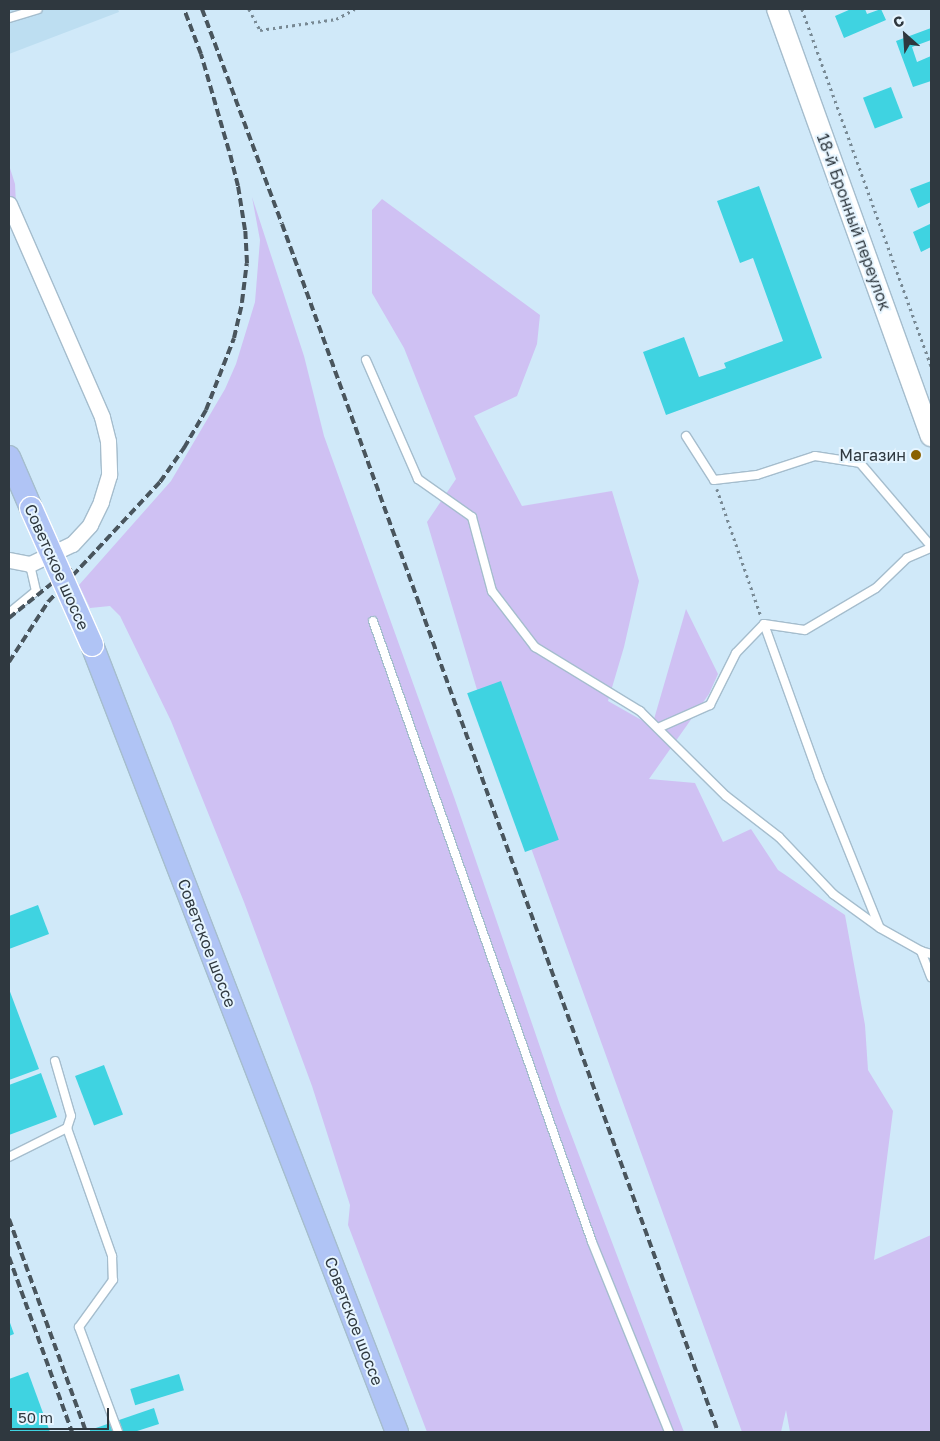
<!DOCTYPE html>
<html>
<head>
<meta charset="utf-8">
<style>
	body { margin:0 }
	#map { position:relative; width:940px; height:1441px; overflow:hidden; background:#d0e9f9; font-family:"Golos Text",sans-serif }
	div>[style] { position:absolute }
	.built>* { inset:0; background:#bddef1 }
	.green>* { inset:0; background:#cfc1f3 }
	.building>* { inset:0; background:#3fd3e1; transform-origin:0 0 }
	.path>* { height:2.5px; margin-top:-1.25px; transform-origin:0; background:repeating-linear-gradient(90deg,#788994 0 2.5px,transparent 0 6.5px) }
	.roads { filter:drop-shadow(1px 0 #a5bdcd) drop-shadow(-1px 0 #a5bdcd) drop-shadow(0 1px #a5bdcd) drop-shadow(0 -1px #a5bdcd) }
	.lane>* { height:8px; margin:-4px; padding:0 4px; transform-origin:4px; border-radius:4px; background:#fff }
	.street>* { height:15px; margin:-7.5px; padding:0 7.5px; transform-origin:7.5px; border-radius:7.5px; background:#fff }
	.secondary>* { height:20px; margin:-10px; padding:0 10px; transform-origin:10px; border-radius:10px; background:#fff }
	.primary>* { height:22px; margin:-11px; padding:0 11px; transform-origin:11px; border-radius:11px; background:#b0c4f5 }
	.rail>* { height:4px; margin-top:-2px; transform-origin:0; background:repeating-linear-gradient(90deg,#49555d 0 8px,transparent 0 12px) }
	.bridges { filter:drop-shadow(1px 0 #fff) drop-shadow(-1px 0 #fff) drop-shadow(0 1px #fff) drop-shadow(0 -1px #fff) }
	.primary-bridge>* { height:22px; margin:-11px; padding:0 11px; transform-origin:11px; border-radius:11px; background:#b0c4f5 }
	.dots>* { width:14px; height:14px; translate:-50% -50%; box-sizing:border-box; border:2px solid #e6f5ff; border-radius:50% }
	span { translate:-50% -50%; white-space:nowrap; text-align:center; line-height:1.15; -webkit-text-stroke:4px #e6f5ff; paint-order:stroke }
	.street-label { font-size:16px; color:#2f383f }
	.poi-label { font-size:16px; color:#2f383f }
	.right { translate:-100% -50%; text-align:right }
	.frame { position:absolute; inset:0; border:10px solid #2f383f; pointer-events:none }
	.north { position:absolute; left:880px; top:10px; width:50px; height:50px; -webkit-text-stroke:4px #e6f5ff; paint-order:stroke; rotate:334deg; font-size:14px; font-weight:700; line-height:20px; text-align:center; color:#2f383f }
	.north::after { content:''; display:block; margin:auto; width:18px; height:22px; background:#2f383f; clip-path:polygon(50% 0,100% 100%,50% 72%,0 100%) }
	.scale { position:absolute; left:10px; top:1408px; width:99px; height:22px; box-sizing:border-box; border:2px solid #2f383f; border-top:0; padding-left:6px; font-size:15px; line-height:18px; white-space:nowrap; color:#2f383f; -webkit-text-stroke:4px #e6f5ff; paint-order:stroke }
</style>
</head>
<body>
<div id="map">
	<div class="built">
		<i style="clip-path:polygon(9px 9px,118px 9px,119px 12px,9px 54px)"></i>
	</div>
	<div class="green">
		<i style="clip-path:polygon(9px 165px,15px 184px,16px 204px,9px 196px)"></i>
		<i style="clip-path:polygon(252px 197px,304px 356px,324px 436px,454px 797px,560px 1105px,684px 1432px,427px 1432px,348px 1225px,350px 1205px,312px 1086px,244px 902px,171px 721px,120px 616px,110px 606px,90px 608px,79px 585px,171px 481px,225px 389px,236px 364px,255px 302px,260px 240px)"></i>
		<i style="clip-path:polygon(382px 199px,540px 315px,537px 344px,517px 396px,474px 416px,522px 506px,612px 491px,639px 581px,624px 647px,608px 701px,652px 726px,686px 609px,718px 674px,709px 694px,649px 779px,695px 783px,723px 842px,751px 829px,778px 870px,845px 915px,865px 1025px,868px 1070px,893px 1111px,874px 1260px,931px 1235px,931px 1432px,790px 1432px,786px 1410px,781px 1432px,742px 1432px,492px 740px,427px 522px,456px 479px,404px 348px,372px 293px,372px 210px)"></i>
	</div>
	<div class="building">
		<i style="clip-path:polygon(851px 9px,865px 9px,867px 14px,881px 9px,886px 20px,844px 38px,835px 16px)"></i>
		<i style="clip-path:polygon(931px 28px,931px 40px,912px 47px,917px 62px,931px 56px,931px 81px,913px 87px,896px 41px)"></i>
		<i style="left:891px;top:87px;width:33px;height:30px;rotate:69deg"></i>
		<i style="clip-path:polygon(931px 181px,931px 202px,918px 208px,910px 189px)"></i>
		<i style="clip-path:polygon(759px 186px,822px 358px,666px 415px,643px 352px,684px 337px,699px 377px,726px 368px,724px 363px,783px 341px,753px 258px,740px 263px,717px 201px)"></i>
		<i style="clip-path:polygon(930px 224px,931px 247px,921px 252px,913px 232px)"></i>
		<i style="left:501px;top:681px;width:169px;height:36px;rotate:70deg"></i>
		<i style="clip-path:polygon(38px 905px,49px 934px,9px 949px,9px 916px)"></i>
		<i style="clip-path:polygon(9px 989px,39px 1069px,9px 1080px)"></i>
		<i style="left:104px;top:1065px;width:53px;height:31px;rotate:69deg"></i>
		<i style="clip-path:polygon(41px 1073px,57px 1117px,9px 1135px,9px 1085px)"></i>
		<i style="clip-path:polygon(9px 1320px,14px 1334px,9px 1336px)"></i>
		<i style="clip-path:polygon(28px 1372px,50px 1432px,9px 1432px,9px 1379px)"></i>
		<i style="left:179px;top:1374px;width:17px;height:51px;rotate:73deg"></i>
		<i style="clip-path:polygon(154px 1408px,159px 1424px,134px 1432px,90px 1432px,90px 1430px)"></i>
	</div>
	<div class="path">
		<i style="left:249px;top:9px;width:24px;rotate:62deg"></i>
		<i style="left:260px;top:30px;width:77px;rotate:-8.2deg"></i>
		<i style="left:336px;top:19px;width:21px;rotate:-28deg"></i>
		<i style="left:802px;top:9px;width:380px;rotate:70.1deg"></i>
		<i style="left:717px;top:489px;width:134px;rotate:70.9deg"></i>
	</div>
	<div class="roads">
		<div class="lane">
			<i style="left:9px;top:18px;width:30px;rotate:-17deg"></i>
			<i style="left:366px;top:360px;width:130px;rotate:66.4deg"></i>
			<i style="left:418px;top:479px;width:66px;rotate:35.1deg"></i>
			<i style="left:472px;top:517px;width:77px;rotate:74.9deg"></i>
			<i style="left:492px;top:591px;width:71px;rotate:52.5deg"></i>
			<i style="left:535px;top:647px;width:123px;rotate:31.4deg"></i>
			<i style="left:640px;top:711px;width:121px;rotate:44.7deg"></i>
			<i style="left:726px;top:796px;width:67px;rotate:37.7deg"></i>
			<i style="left:779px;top:837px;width:79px;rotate:46.5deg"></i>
			<i style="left:833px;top:894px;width:58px;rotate:35.9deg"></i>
			<i style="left:880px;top:928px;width:47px;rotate:29.3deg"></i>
			<i style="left:921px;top:951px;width:10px;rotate:17deg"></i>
			<i style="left:686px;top:436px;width:52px;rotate:57.5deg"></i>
			<i style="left:714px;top:480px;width:43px;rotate:-6.6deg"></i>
			<i style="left:757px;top:475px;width:61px;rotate:-18.1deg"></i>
			<i style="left:815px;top:456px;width:46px;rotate:8.8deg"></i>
			<i style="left:860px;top:463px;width:109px;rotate:49.5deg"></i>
			<i style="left:9px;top:613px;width:35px;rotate:-39deg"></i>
			<i style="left:36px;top:591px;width:28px;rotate:-103deg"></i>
			<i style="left:373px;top:621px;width:658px;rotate:70.57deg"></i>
			<i style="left:592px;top:1242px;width:205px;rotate:67.9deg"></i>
			<i style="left:764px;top:624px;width:163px;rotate:70.2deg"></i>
			<i style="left:819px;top:777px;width:161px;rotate:68.1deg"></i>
			<i style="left:658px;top:728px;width:57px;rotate:-23.9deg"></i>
			<i style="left:710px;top:705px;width:58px;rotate:-63.4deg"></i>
			<i style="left:736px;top:653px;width:40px;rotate:-46deg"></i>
			<i style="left:764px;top:624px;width:41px;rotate:8.3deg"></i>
			<i style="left:805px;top:630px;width:82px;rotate:-30.6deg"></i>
			<i style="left:876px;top:588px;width:43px;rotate:-44.1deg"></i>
			<i style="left:907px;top:558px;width:26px;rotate:-23deg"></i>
			<i style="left:921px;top:951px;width:28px;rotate:69deg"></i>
			<i style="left:55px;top:1061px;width:57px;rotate:73.8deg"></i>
			<i style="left:71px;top:1116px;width:13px;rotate:108deg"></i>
			<i style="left:67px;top:1128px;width:136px;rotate:70.6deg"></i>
			<i style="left:112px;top:1256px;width:24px;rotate:88deg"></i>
			<i style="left:113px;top:1280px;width:58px;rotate:125.9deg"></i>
			<i style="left:79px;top:1327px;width:112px;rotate:69.6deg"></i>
			<i style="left:9px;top:1157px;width:65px;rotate:-26.6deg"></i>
		</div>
		<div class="street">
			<i style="left:9px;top:204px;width:232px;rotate:66.4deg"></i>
			<i style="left:102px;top:417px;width:25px;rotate:76deg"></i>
			<i style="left:108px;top:441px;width:34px;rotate:88deg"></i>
			<i style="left:109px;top:475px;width:28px;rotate:107deg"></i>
			<i style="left:101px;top:502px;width:25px;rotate:116deg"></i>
			<i style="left:90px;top:525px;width:26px;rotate:133deg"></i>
			<i style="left:72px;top:544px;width:47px;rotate:154.5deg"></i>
			<i style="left:30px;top:564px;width:21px;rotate:-169deg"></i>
		</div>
		<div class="secondary">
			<i style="left:777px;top:9px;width:454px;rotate:70.2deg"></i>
		</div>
		<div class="primary">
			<i style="left:9px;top:457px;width:56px;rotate:66.7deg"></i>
			<i style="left:92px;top:645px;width:844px;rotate:68.82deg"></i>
		</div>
	</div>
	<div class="rail">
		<i style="left:202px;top:9px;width:229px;rotate:69.6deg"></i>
		<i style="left:282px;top:224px;width:1284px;rotate:70.15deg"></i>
		<i style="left:9px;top:618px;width:80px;rotate:-38.9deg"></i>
		<i style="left:9px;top:662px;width:72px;rotate:-57deg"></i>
		<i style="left:48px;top:602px;width:164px;rotate:-47deg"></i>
		<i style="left:160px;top:482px;width:42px;rotate:-54.8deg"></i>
		<i style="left:184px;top:448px;width:44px;rotate:-59.9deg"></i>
		<i style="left:206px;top:410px;width:77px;rotate:-68.7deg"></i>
		<i style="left:234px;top:338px;width:37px;rotate:-77deg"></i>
		<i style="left:242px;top:302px;width:39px;rotate:-83deg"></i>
		<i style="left:247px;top:263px;width:33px;rotate:-93deg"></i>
		<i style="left:245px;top:230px;width:45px;rotate:-99deg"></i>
		<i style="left:238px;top:186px;width:36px;rotate:-104deg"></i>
		<i style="left:229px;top:151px;width:101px;rotate:-106.1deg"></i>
		<i style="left:201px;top:54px;width:48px;rotate:-110.7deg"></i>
		<i style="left:9px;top:1219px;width:226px;rotate:70.1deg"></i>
		<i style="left:9px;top:1257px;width:186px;rotate:70.2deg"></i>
	</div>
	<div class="bridges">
		<div class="primary-bridge">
			<i style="left:31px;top:508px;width:150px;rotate:66deg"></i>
		</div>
	</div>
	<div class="dots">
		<i style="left:916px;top:455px;background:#896100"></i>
	</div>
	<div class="street-label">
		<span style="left:854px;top:222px;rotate:70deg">18-й Бронный переулок</span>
		<span style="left:57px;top:567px;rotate:66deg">Советское шоссе</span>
		<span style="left:207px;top:943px;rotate:69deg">Советское шоссе</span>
		<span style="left:354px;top:1321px;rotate:69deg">Советское шоссе</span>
	</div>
	<div class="poi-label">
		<span class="right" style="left:906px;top:455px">Магазин</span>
	</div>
	<div class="frame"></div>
	<div class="north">С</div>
	<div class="scale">50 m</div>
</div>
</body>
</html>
